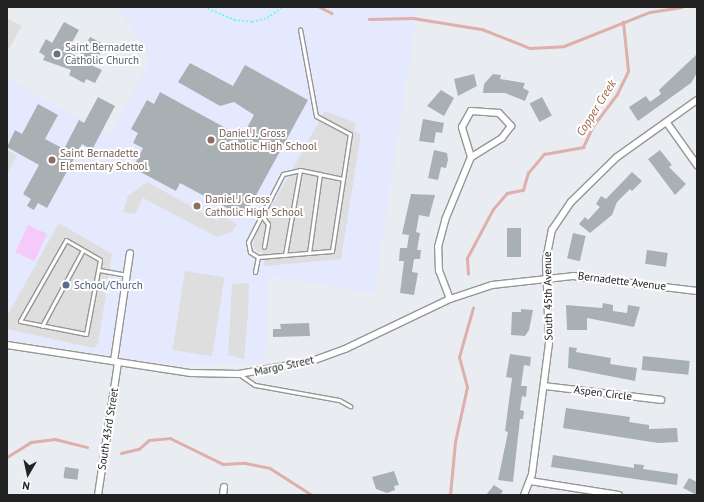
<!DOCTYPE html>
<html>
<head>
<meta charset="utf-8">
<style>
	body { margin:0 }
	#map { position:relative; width:704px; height:502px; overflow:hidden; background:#e9edf2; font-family:"PT Sans",sans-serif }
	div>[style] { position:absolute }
	.education>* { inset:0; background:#e5e9fe }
	.park>* { inset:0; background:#f5c9f9; transform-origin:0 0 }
	.parking>* { inset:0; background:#dedede; transform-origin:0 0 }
	.stream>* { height:2.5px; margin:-1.25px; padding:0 1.25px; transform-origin:1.25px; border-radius:1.25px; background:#deafab }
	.building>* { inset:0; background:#a8b0b4; transform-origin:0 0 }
	.path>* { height:1.5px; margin-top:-0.75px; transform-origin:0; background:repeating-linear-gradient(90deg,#75f7f0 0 2px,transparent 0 4px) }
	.roads { filter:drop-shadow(1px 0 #969696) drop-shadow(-1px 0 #969696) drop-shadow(0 1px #969696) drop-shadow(0 -1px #969696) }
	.lane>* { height:3px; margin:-1.5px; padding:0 1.5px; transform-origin:1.5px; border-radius:1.5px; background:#fff }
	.street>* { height:6px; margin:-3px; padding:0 3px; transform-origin:3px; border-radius:3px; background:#fff }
	.dots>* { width:11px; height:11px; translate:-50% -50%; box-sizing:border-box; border:2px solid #fff; border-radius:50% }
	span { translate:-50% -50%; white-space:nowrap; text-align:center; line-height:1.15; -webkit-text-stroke:4px #fff; paint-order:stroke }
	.worship-label { font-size:11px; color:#5b616d }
	.left { translate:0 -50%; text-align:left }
	.education-label { font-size:11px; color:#785e54 }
	.street-label { font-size:11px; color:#222 }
	.service-label { font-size:11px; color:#4e5e75 }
	.water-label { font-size:12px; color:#a16749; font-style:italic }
	.frame { position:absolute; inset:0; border:8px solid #222; pointer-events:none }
	.north { position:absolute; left:8px; top:454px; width:40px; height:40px; -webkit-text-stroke:3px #fff; paint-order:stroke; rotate:189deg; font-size:11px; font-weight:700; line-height:16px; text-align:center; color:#222 }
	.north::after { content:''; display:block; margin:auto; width:14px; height:18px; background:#222; clip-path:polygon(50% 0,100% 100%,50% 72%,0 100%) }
</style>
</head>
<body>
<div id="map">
	<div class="education">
		<i style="clip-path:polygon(112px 7px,418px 7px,374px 293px,269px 277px,265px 363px,181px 366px,7px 339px,7px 78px,110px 135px,151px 59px,125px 19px)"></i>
	</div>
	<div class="park">
		<i style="left:28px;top:225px;width:21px;height:30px;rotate:25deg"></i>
	</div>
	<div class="parking">
		<i style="clip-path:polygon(7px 18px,22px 26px,7px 52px)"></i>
		<i style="clip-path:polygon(325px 111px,356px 123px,354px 131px,361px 134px,341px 259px,264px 266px,263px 252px,257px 252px,253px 246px,255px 236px)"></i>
		<i style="clip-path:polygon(7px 150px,17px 155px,7px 174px)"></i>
		<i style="clip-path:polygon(147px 182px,218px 221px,221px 215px,237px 224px,232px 232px,217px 237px,143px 198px,135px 214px,123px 212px,128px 196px)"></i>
		<i style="clip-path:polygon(59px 223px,112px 254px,98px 344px,94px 348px,7px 329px,7px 316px)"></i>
		<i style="left:185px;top:271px;width:40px;height:80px;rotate:9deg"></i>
		<i style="clip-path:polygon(249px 283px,248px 314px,244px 359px,228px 355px,232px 284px)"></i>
	</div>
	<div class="stream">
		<i style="left:320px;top:7px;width:13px;rotate:27deg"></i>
		<i style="left:369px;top:19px;width:44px;rotate:-1.3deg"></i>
		<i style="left:413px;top:18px;width:70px;rotate:9.1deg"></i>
		<i style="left:482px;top:29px;width:52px;rotate:21.6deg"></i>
		<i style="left:530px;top:48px;width:34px;rotate:-3deg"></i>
		<i style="left:564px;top:46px;width:92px;rotate:-21.6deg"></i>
		<i style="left:650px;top:12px;width:32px;rotate:-9deg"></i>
		<i style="left:468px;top:274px;width:16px;rotate:-94deg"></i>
		<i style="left:467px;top:258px;width:55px;rotate:-62deg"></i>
		<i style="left:493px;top:209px;width:21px;rotate:-49deg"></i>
		<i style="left:507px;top:193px;width:16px;rotate:-11deg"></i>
		<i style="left:523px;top:190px;width:18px;rotate:-74deg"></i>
		<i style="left:528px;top:173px;width:25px;rotate:-50deg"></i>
		<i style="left:544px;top:154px;width:40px;rotate:-10deg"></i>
		<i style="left:583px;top:147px;width:23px;rotate:-65deg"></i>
		<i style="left:593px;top:126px;width:40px;rotate:-53deg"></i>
		<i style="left:617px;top:94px;width:25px;rotate:-64deg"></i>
		<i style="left:628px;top:71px;width:49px;rotate:-95.8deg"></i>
		<i style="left:121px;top:453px;width:18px;rotate:-13deg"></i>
		<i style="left:139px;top:449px;width:13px;rotate:-42deg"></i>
		<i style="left:149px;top:440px;width:21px;rotate:-5deg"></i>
		<i style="left:170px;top:438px;width:59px;rotate:26.1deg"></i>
		<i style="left:223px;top:464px;width:22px;rotate:-3deg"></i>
		<i style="left:245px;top:463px;width:25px;rotate:11deg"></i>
		<i style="left:270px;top:468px;width:50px;rotate:32.7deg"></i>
		<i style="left:7px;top:457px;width:28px;rotate:-32deg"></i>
		<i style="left:31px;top:442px;width:24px;rotate:-7deg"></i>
		<i style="left:55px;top:439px;width:33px;rotate:14deg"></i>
		<i style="left:450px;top:495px;width:53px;rotate:-84.6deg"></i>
		<i style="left:455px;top:442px;width:56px;rotate:-77.7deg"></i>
		<i style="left:467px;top:387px;width:31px;rotate:-105deg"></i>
		<i style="left:459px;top:357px;width:51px;rotate:-74.1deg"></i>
	</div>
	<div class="building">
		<i style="clip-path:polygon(64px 22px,79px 30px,67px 51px,78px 57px,90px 37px,105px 45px,93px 66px,102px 70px,95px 83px,86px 79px,84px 83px,69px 75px,71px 70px,43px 60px,45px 56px,39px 52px,46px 39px,52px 43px)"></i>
		<i style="clip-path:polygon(697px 54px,697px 73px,691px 83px,638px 121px,629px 107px,646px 96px,650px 102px,661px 94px,659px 90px)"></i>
		<i style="clip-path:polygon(190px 63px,233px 86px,245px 65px,308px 100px,244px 217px,180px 183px,176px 191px,133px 168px,143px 148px,133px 143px,138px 133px,131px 129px,147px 100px,154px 104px,160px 92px,242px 137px,254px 115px,234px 102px,220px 106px,178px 82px)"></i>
		<i style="clip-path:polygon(474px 74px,477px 86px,458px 96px,454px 79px)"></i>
		<i style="clip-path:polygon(493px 74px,501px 75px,500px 79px,525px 83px,523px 88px,529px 91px,525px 101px,505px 93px,483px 93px,484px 84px)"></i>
		<i style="clip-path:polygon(441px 90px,454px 98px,444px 116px,427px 106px)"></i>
		<i style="clip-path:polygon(98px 97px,115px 106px,92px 150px,82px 144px,47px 208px,38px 203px,34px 210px,27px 206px,31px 199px,23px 194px,39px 165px,7px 147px,15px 130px,22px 134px,38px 104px,58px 115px,45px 139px,64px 149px,79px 120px,84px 123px)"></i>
		<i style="left:542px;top:97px;width:21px;height:14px;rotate:62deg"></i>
		<i style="clip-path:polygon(423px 119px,444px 123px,442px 133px,436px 132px,434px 143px,419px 141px)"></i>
		<i style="clip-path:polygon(434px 150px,447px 153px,448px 160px,446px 168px,441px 167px,438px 180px,428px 178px)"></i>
		<i style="clip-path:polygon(660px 150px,672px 165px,669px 167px,686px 184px,675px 195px,648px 159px)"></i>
		<i style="clip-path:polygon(632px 172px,642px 181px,632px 191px,630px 189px,617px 202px,612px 215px,590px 233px,579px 224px,585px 217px,588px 220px,600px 207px,596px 204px,601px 196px,606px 199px)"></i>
		<i style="clip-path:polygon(411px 194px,435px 195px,429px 217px,419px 215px,416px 232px,420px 233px,417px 250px,421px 250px,420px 259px,414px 259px,412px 272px,418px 273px,414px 295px,400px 293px,404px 261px,399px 261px,400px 248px,407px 248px,409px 235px,402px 234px)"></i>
		<i style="left:521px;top:228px;width:29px;height:14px;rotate:90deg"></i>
		<i style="left:573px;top:233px;width:13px;height:26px;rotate:13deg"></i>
		<i style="left:647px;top:250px;width:21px;height:14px;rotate:8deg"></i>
		<i style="clip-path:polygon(603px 303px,613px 305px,613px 311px,627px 313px,628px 305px,640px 307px,634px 327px,587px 318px,587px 330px,567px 330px,566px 305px,602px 308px)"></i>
		<i style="clip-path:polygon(521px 309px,533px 310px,529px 330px,525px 336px,511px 335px,512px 312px,521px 312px)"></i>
		<i style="clip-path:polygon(309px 323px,310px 336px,273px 337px,273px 329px,281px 329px,280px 324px)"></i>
		<i style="clip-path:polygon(569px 347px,577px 348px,576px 352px,611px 358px,610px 364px,637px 368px,635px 381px,568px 368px)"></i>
		<i style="clip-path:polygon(510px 354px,531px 357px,530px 366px,524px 365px,521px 386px,527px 386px,526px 397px,522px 396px,520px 410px,524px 411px,523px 419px,520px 419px,513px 482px,498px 480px,508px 432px,505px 431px,512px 378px,506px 377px)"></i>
		<i style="left:643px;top:356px;width:47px;height:14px;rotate:6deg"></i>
		<i style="clip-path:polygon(566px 408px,630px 417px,629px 422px,649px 425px,649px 429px,677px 428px,678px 442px,658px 443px,563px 428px)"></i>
		<i style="clip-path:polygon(553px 455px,634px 468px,634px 464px,644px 465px,643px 469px,678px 474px,677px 485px,551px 467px)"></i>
		<i style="left:65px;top:467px;width:14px;height:11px;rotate:8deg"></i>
		<i style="clip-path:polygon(394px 471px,399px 485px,394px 486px,395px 490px,387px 493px,376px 489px,372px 477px)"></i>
		<i style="clip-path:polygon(689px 478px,697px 482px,697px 495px,683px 488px)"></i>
		<i style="clip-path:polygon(494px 485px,503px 491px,500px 495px,486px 495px)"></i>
	</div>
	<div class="path">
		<i style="left:204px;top:7px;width:33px;rotate:23deg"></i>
		<i style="left:234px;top:20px;width:18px;rotate:6deg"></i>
		<i style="left:252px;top:22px;width:16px;rotate:-15deg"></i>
		<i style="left:267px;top:18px;width:19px;rotate:-35deg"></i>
	</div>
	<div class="roads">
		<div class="lane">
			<i style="left:262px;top:216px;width:10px;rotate:53deg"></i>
			<i style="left:268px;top:224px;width:23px;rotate:100deg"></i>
			<i style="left:66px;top:240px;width:39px;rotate:30deg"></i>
			<i style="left:100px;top:260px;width:75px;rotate:100.7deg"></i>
			<i style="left:86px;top:334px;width:67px;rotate:-168.9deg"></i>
			<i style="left:20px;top:321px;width:93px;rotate:-60.4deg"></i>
			<i style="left:309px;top:253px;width:80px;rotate:-82.1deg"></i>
			<i style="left:285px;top:255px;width:86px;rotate:-80deg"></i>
			<i style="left:258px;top:257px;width:9px;rotate:-148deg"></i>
			<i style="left:250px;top:252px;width:10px;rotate:-101deg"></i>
			<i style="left:248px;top:242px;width:76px;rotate:-62.8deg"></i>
			<i style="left:283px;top:174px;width:17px;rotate:-13deg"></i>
			<i style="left:300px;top:170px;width:44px;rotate:11.8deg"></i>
			<i style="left:99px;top:270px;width:27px;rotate:10deg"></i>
			<i style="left:255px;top:272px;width:15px;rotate:-79deg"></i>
			<i style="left:258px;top:257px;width:74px;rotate:-4.6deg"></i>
			<i style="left:332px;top:251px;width:118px;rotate:-81.3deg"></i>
			<i style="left:350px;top:134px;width:38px;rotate:-152deg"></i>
			<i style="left:316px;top:116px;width:88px;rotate:-100.4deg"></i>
			<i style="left:42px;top:326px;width:86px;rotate:-61.7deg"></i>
			<i style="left:239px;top:374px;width:19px;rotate:35deg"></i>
			<i style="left:255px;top:385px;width:85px;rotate:10.1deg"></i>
			<i style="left:339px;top:400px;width:13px;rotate:29deg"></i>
		</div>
		<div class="street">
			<i style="left:471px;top:111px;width:28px;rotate:4deg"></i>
			<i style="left:499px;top:113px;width:18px;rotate:47deg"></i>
			<i style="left:511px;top:126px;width:15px;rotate:127deg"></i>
			<i style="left:502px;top:138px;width:36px;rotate:148deg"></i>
			<i style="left:471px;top:157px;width:31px;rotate:-107deg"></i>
			<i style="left:462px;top:127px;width:18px;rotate:-61deg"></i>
			<i style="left:667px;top:123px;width:52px;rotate:54.5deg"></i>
			<i style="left:450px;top:299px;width:30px;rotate:-111deg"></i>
			<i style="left:439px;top:271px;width:24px;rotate:-92deg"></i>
			<i style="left:438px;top:247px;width:28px;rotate:-75deg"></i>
			<i style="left:445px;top:220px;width:68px;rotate:-67.6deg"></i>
			<i style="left:7px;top:345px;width:186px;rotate:8.7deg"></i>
			<i style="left:191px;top:373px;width:48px;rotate:1.2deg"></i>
			<i style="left:239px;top:374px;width:74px;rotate:-10.1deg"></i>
			<i style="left:312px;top:361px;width:35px;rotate:-20deg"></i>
			<i style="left:345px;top:349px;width:116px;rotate:-25.5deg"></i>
			<i style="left:450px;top:299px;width:44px;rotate:-18.4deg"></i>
			<i style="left:492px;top:285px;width:81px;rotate:-6.3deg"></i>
			<i style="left:573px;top:276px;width:125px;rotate:6.9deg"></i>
			<i style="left:114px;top:361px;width:109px;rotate:-81.6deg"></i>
			<i style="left:544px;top:386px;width:118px;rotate:6.8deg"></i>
			<i style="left:530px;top:481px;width:90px;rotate:8.9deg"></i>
			<i style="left:98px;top:495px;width:134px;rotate:-81.4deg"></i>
			<i style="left:223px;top:495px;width:8px;rotate:-83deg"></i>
			<i style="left:524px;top:495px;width:22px;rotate:-69deg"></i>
			<i style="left:532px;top:474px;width:132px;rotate:-82.6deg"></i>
			<i style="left:549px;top:343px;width:83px;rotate:-92.1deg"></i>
			<i style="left:546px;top:260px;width:31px;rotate:-79deg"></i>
			<i style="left:552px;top:230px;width:34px;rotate:-56deg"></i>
			<i style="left:571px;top:202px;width:64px;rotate:-44.4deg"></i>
			<i style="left:617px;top:157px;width:98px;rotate:-35.5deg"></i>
		</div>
	</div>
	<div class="dots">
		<i style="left:57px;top:54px;background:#6b7280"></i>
		<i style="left:211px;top:140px;background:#8d6e63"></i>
		<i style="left:52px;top:160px;background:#8d6e63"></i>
		<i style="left:197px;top:206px;background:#8d6e63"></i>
		<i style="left:66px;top:285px;background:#5c6f8a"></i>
	</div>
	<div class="worship-label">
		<span class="left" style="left:65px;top:54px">Saint Bernadette<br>Catholic Church</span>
	</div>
	<div class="education-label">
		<span class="left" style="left:219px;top:140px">Daniel J. Gross<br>Catholic High School</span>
		<span class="left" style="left:60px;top:160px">Saint Bernadette<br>Elementary School</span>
		<span class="left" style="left:205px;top:206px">Daniel J Gross<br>Catholic High School</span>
	</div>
	<div class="street-label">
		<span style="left:622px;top:281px;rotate:7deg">Bernadette Avenue</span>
		<span style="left:548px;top:296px;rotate:-91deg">South 45th Avenue</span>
		<span style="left:284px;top:366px;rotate:-12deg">Margo Street</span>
		<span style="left:603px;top:393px;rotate:7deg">Aspen Circle</span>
		<span style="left:108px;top:429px;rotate:-81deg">South 43rd Street</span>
	</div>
	<div class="service-label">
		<span class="left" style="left:74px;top:285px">School/Church</span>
	</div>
	<div class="water-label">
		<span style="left:596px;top:108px;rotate:-58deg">Copper Creek</span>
	</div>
	<div class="frame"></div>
	<div class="north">N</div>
</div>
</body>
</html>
